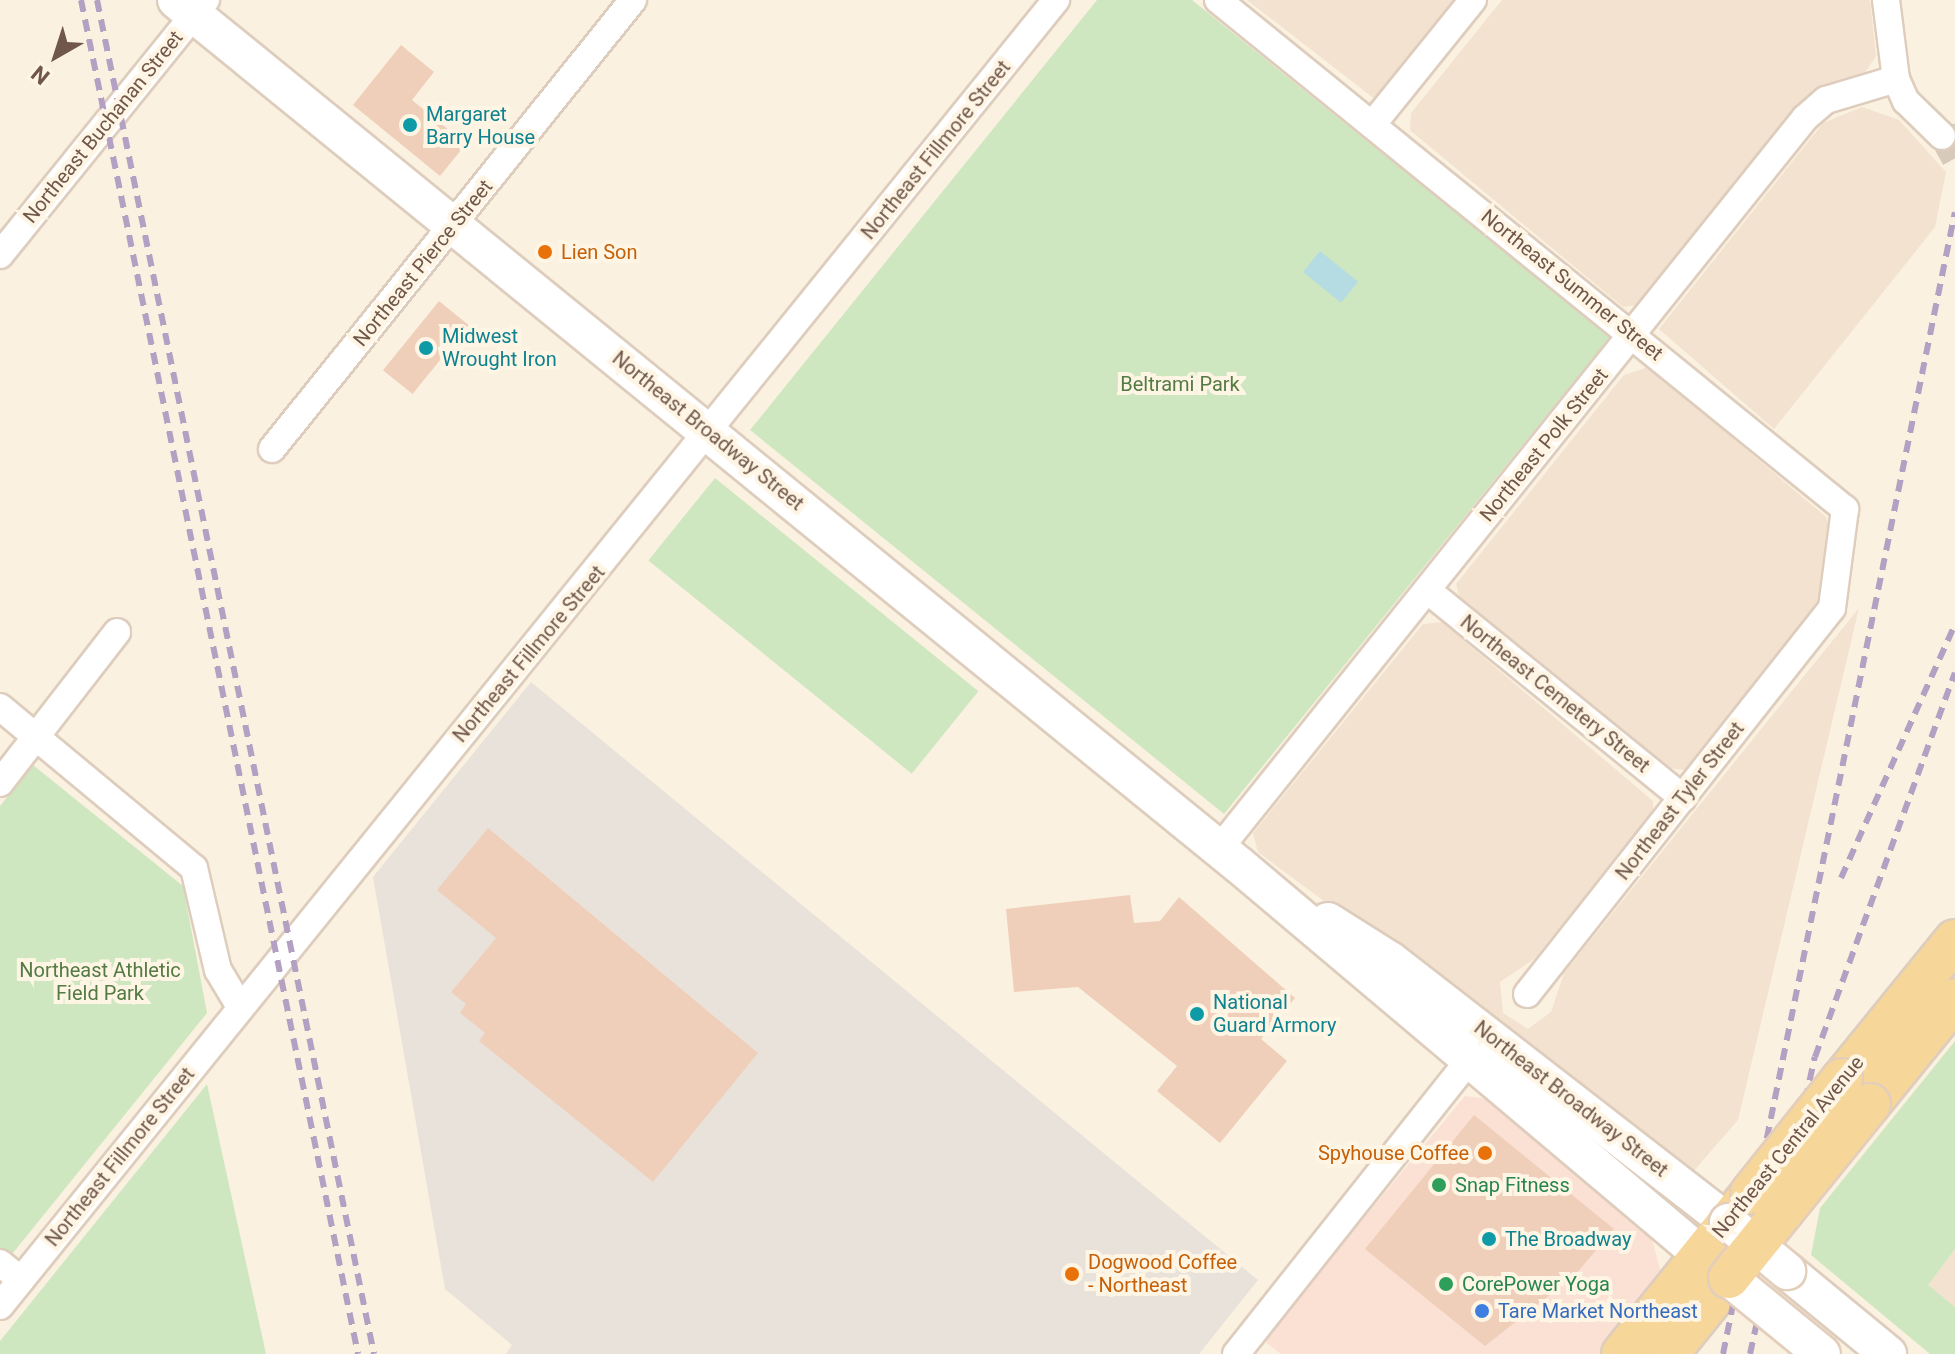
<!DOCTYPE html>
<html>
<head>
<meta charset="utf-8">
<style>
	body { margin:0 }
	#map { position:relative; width:1955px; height:1354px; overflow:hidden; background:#fbf1e0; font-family:Roboto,sans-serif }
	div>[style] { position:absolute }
	.residential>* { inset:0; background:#f2e2cf }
	.commercial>* { inset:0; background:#fbe0d4 }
	.industrial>* { inset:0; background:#e9e2db }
	.green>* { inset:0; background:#cfe7c0; transform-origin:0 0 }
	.water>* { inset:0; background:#b6dce3; transform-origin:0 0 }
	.building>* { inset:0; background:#efcfb9; transform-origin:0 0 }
	.street-tunnel>* { height:26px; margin-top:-13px; transform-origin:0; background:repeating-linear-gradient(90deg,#d8caba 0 26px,transparent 0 39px) }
	.roads { filter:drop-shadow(2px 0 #decdbd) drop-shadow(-2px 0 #decdbd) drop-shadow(0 2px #decdbd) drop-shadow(0 -2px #decdbd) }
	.street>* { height:26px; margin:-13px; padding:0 13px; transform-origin:13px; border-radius:13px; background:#fff }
	.secondary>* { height:36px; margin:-18px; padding:0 18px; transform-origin:18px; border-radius:18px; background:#fff }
	.primary>* { height:40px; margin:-20px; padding:0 20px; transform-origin:20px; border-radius:20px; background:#f7d69a }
	.rail>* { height:6px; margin-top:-3px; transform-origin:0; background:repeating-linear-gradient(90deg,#b3a0c2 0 12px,transparent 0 20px) }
	.bridges { filter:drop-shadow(2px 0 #e3cebb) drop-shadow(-2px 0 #e3cebb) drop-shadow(0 2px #e3cebb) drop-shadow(0 -2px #e3cebb) }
	.secondary-bridge>* { height:36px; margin:-18px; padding:0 18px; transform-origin:18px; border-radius:18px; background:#fff }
	.primary-bridge>* { height:40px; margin:-20px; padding:0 20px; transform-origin:20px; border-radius:20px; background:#f7d69a }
	.dots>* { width:22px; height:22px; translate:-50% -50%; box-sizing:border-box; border:4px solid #fef5e5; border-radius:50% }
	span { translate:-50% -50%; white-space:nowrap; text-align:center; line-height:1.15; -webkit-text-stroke:8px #fef5e5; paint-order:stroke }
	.culture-label { font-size:20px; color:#0d838f }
	.left { translate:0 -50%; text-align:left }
	.street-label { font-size:20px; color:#705749 }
	.food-label { font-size:20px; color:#c56008 }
	.right { translate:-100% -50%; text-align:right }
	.park-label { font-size:20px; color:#547b44 }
	.leisure-label { font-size:20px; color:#27864d }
	.shop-label { font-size:20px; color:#366cbe }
	.north { position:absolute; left:16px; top:16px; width:80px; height:80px; -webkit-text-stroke:6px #fef5e5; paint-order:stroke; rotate:219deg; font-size:22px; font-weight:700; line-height:32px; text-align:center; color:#705749 }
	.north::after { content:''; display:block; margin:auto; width:28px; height:36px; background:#705749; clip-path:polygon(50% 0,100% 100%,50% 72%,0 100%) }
</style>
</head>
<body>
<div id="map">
	<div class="residential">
		<i style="clip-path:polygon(1247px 0,1463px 0,1376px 100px)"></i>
		<i style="clip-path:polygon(1502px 0,1870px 0,1876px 56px,1864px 74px,1813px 90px,1643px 304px,1623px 307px,1410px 130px,1411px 113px)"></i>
		<i style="clip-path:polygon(1862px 107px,1899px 120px,1946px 172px,1935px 227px,1774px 429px,1659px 329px,1823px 123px)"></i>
		<i style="clip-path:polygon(1648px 367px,1825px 516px,1833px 532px,1819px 604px,1685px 770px,1666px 768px,1460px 599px,1456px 584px,1624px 375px)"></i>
		<i style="clip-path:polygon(1859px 608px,1738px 1120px,1691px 1174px,1258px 852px,1253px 833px,1423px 624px,1442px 622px,1653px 801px,1653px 812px,1534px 959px,1500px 982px,1503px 1013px,1528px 1029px,1551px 1012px,1564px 973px)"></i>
		<i style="clip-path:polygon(1955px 1249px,1955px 1307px,1927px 1285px)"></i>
	</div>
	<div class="commercial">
		<i style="clip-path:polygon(1465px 1096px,1486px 1099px,1650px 1233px,1662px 1276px,1603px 1354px,1281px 1354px,1263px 1340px)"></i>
	</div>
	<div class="industrial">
		<i style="clip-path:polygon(531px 682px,1258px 1280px,1199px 1354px,506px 1354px,512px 1345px,445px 1289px,373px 877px)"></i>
	</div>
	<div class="green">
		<i style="clip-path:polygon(1097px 0,1192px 0,1610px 337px,1224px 814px,750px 430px)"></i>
		<i style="left:715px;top:478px;width:339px;height:106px;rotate:39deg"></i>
		<i style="clip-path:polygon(33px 765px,183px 886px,207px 1013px,0 1269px,0 806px)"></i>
		<i style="clip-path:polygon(1955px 1041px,1955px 1249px,1928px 1285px,1955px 1307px,1955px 1354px,1930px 1354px,1811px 1255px,1820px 1208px)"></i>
		<i style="clip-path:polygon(207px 1084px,266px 1354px,0 1354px,0 1341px)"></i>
	</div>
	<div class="water">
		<i style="left:1320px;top:251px;width:49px;height:27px;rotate:39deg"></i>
	</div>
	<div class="building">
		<i style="clip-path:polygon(401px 45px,434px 72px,412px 100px,466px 144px,440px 176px,353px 105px)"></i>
		<i style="left:439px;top:301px;width:38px;height:89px;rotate:39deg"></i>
		<i style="clip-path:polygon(488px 828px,758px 1053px,653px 1182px,479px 1041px,485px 1033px,460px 1013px,466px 1004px,451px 992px,496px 938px,437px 890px)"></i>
		<i style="clip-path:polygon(1130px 895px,1134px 923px,1160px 921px,1179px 897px,1295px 998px,1261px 1039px,1287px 1061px,1220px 1143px,1157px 1091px,1177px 1066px,1078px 987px,1014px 992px,1006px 909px)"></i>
		<i style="clip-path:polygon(1474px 1115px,1614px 1229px,1575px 1275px,1485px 1346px,1365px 1249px)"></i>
	</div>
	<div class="street-tunnel">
		<i style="left:1955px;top:137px;width:13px;rotate:-176deg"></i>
		<i style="left:1942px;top:136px;width:26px;rotate:61deg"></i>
	</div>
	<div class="roads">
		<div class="street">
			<i style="left:1218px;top:0;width:808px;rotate:39.07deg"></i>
			<i style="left:1845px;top:509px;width:100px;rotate:97.5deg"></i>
			<i style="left:1832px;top:608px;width:492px;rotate:128.3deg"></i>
			<i style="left:1886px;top:0;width:80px;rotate:82.8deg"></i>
			<i style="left:1896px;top:79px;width:24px;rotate:66deg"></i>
			<i style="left:1906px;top:101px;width:50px;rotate:44.2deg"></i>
			<i style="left:1372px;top:125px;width:161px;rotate:-51.1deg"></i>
			<i style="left:0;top:255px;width:328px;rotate:-51.1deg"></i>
			<i style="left:272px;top:449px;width:576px;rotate:-51.2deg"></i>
			<i style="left:1427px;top:590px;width:330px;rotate:39.1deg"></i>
			<i style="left:0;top:707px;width:252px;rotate:39.7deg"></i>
			<i style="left:194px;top:868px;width:105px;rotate:76.8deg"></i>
			<i style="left:218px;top:970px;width:43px;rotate:59.3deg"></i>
			<i style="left:0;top:783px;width:191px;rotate:-52.2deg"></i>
			<i style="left:1219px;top:849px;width:937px;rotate:-51.28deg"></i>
			<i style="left:1805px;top:118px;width:28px;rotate:-41deg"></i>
			<i style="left:1826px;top:100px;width:73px;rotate:-16.7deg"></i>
			<i style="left:0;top:1263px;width:27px;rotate:39deg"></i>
			<i style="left:0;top:1306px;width:1680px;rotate:-51.04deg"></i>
			<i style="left:1236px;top:1354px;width:372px;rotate:-51.6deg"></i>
		</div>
		<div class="secondary">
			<i style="left:176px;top:0;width:1370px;rotate:39.14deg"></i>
			<i style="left:1239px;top:865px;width:634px;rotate:40.14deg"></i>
			<i style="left:1328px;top:921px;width:73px;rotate:32.2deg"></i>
			<i style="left:1390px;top:960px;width:428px;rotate:37.8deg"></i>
			<i style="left:1787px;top:1271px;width:131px;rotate:39.4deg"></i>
		</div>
		<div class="primary">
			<i style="left:1842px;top:1079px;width:179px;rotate:-50.9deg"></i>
			<i style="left:1870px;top:1104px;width:135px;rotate:-51deg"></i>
			<i style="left:1622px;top:1354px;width:204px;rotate:-51.2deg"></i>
			<i style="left:1668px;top:1354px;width:97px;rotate:-51.2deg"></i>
		</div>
	</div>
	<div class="rail">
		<i style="left:81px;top:0;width:1382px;rotate:78.44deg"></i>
		<i style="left:97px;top:0;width:1382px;rotate:78.44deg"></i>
		<i style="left:1841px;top:878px;width:278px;rotate:-65.8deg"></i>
		<i style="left:1723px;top:1354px;width:1165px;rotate:-78.52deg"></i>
		<i style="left:1750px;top:1354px;width:304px;rotate:-77.7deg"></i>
		<i style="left:1815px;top:1057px;width:409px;rotate:-70deg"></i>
	</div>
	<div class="bridges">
		<div class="secondary-bridge">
			<i style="left:1728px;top:1222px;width:77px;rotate:39.7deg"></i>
			<i style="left:1729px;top:1278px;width:120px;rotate:39.3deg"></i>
		</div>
		<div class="primary-bridge">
			<i style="left:1751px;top:1193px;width:146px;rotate:-51.4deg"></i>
			<i style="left:1729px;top:1278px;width:224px;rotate:-51deg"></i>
		</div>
	</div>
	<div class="dots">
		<i style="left:410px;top:125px;background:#0f9aa8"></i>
		<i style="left:545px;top:252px;background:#e8710a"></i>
		<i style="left:426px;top:348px;background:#0f9aa8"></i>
		<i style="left:1197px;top:1014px;background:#0f9aa8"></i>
		<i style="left:1485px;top:1153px;background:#e8710a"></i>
		<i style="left:1439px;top:1185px;background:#2e9e5b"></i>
		<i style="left:1489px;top:1239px;background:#0f9aa8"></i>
		<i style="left:1072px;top:1274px;background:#e8710a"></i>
		<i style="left:1446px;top:1284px;background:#2e9e5b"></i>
		<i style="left:1482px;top:1311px;background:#3f7fe0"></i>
	</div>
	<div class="culture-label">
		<span class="left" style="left:426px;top:126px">Margaret<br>Barry House</span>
		<span class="left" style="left:442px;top:348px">Midwest<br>Wrought Iron</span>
		<span class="left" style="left:1213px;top:1014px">National<br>Guard Armory</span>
		<span class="left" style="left:1505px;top:1239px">The Broadway</span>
	</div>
	<div class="street-label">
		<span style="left:103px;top:127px;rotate:-51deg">Northeast Buchanan Street</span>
		<span style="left:936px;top:150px;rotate:-51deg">Northeast Fillmore Street</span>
		<span style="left:423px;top:263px;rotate:-51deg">Northeast Pierce Street</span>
		<span style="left:1572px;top:285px;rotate:39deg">Northeast Summer Street</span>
		<span style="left:708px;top:431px;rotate:39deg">Northeast Broadway Street</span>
		<span style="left:1544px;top:445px;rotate:-51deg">Northeast Polk Street</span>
		<span style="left:529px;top:654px;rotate:-50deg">Northeast Fillmore Street</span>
		<span style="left:1555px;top:694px;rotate:39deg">Northeast Cemetery Street</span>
		<span style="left:1680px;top:801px;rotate:-52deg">Northeast Tyler Street</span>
		<span style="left:1571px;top:1099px;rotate:38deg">Northeast Broadway Street</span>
		<span style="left:1788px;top:1147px;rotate:-51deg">Northeast Central Avenue</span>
		<span style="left:120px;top:1157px;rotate:-51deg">Northeast Fillmore Street</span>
	</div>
	<div class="food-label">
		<span class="left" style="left:561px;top:252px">Lien Son</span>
		<span class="right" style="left:1469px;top:1153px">Spyhouse Coffee</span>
		<span class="left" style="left:1088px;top:1274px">Dogwood Coffee<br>- Northeast</span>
	</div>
	<div class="park-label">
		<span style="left:1180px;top:384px">Beltrami Park</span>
		<span style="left:100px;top:982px">Northeast Athletic<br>Field Park</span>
	</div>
	<div class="leisure-label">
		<span class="left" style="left:1455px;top:1185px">Snap Fitness</span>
		<span class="left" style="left:1462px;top:1284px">CorePower Yoga</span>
	</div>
	<div class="shop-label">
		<span class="left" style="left:1498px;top:1311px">Tare Market Northeast</span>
	</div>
	<div class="north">N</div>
</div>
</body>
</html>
